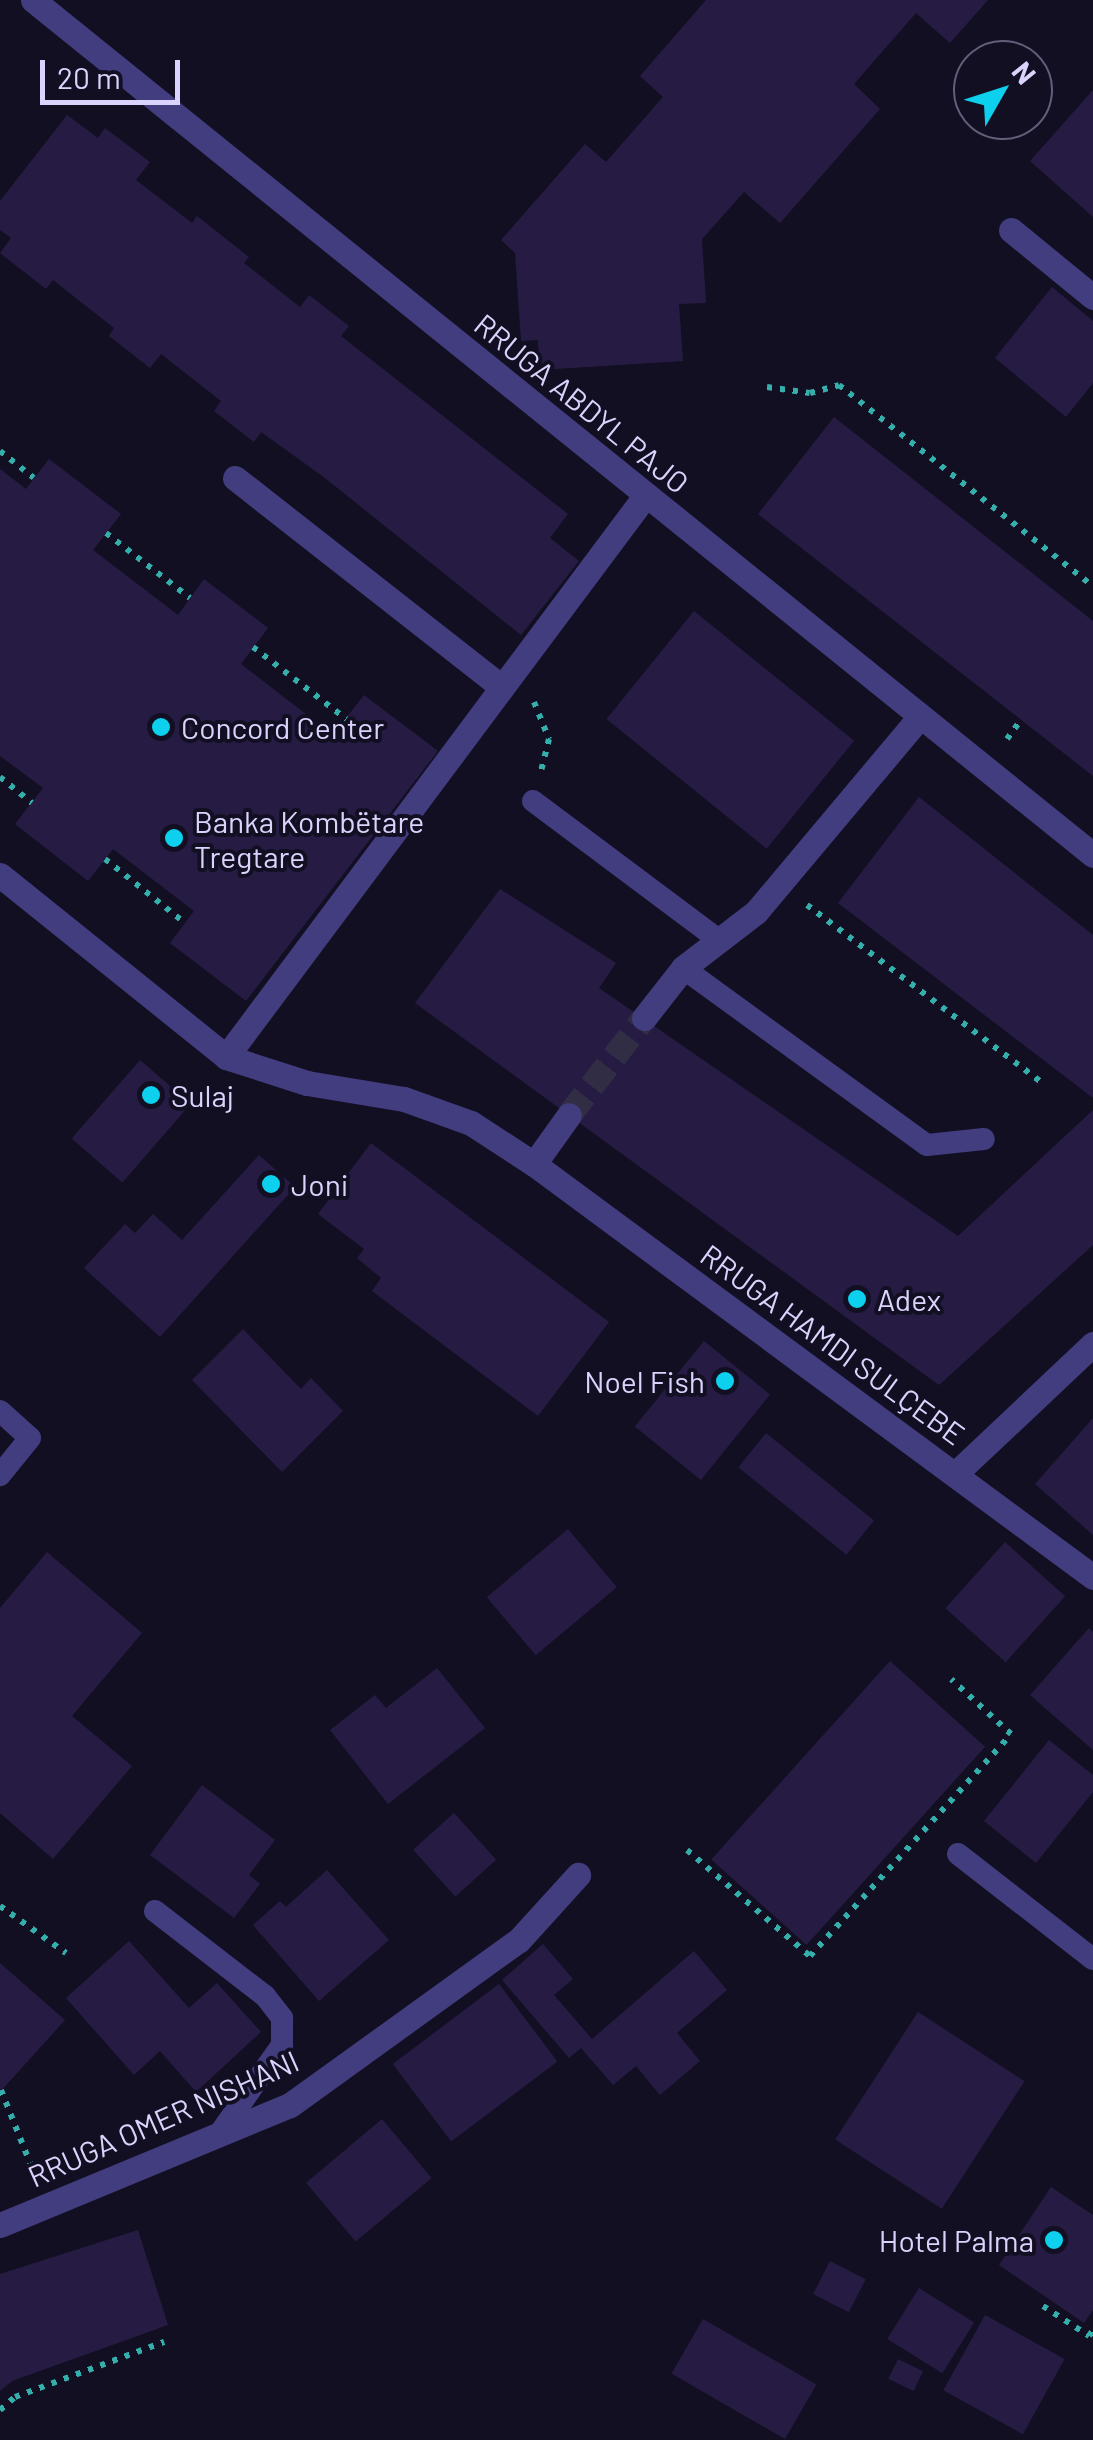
<!DOCTYPE html>
<html>
<head>
<meta charset="utf-8">
<style>
	body { margin:0 }
	#map { position:relative; width:1093px; height:2440px; overflow:hidden; background:#130f23; font-family:Barlow,sans-serif }
	div>[style] { position:absolute }
	.building>* { inset:0; background:#261c43; transform-origin:0 0 }
	.street-tunnel>* { height:25px; margin-top:-12.5px; transform-origin:0; background:repeating-linear-gradient(90deg,#312d44 0 25px,transparent 0 37px) }
	.path>* { height:6px; margin-top:-3px; transform-origin:0; background:repeating-linear-gradient(90deg,#35afac 0 5px,transparent 0 13px) }
	.lane>* { height:22px; margin:-11px; padding:0 11px; transform-origin:11px; border-radius:11px; background:#423d7f }
	.street>* { height:25px; margin:-12.5px; padding:0 12.5px; transform-origin:12.5px; border-radius:12.5px; background:#423d7f }
	.dots>* { width:28px; height:28px; translate:-50% -50%; box-sizing:border-box; border:5px solid #130f23; border-radius:50% }
	span { translate:-50% -50%; white-space:nowrap; text-align:center; line-height:1.15; -webkit-text-stroke:8px #130f23; paint-order:stroke }
	.street-label { font-size:30px; color:#dad4fd }
	.poi-label { font-size:30px; color:#dad4fd }
	.left { translate:0 -50%; text-align:left }
	.right { translate:-100% -50%; text-align:right }
	.north { position:absolute; left:953px; top:40px; width:100px; height:100px; box-sizing:border-box; background:#130f23; border:2px solid #635e7a; border-radius:50%; rotate:51deg; font-size:28px; font-weight:700; line-height:40px; text-align:center; color:#dad4fd }
	.north::after { content:''; display:block; margin:auto; width:35px; height:45px; background:#0dd0ef; clip-path:polygon(50% 0,100% 100%,50% 72%,0 100%) }
	.scale { position:absolute; left:40px; top:60px; width:140px; height:45px; box-sizing:border-box; border:5px solid #dad4fd; border-top:0; padding-left:12px; font-size:30px; line-height:35px; white-space:nowrap; color:#dad4fd; -webkit-text-stroke:8px #130f23; paint-order:stroke }
</style>
</head>
<body>
<div id="map">
	<div class="building">
		<i style="clip-path:polygon(706px 0,988px 0,950px 43px,916px 13px,854px 84px,880px 109px,780px 223px,744px 192px,702px 239px,706px 303px,679px 304px,683px 361px,539px 370px,538px 340px,521px 341px,515px 253px,501px 240px,585px 144px,606px 162px,663px 97px,640px 76px)"></i>
		<i style="clip-path:polygon(1093px 90px,1093px 217px,1030px 161px)"></i>
		<i style="clip-path:polygon(67px 115px,98px 138px,105px 128px,150px 162px,136px 180px,192px 223px,197px 216px,249px 257px,244px 263px,300px 307px,309px 295px,349px 326px,341px 336px,568px 514px,550px 538px,579px 561px,521px 635px,325px 478px,261px 432px,254px 442px,214px 411px,221px 401px,161px 354px,150px 368px,109px 336px,114px 328px,53px 280px,46px 289px,0 253px,11px 238px,0 230px,0 201px)"></i>
		<i style="clip-path:polygon(1052px 287px,1093px 321px,1093px 383px,1066px 417px,995px 358px)"></i>
		<i style="clip-path:polygon(834px 417px,1093px 621px,1093px 776px,758px 514px)"></i>
		<i style="clip-path:polygon(49px 459px,121px 514px,93px 550px,178px 615px,204px 579px,268px 628px,241px 664px,333px 735px,364px 695px,438px 751px,246px 1001px,170px 943px,194px 911px,113px 849px,88px 881px,15px 824px,43px 788px,0 756px,0 469px,26px 489px)"></i>
		<i style="left:694px;top:611px;width:206px;height:139px;rotate:39deg"></i>
		<i style="clip-path:polygon(919px 797px,1093px 935px,1093px 1098px,838px 903px)"></i>
		<i style="clip-path:polygon(500px 889px,616px 963px,599px 988px,958px 1236px,1093px 1110px,1093px 1245px,939px 1385px,415px 1003px)"></i>
		<i style="left:140px;top:1060px;width:67px;height:104px;rotate:41deg"></i>
		<i style="clip-path:polygon(371px 1143px,609px 1322px,538px 1416px,372px 1291px,381px 1278px,357px 1258px,364px 1249px,318px 1214px)"></i>
		<i style="clip-path:polygon(259px 1155px,295px 1187px,160px 1337px,84px 1268px,125px 1224px,135px 1233px,153px 1214px,182px 1240px)"></i>
		<i style="clip-path:polygon(243px 1329px,301px 1389px,311px 1378px,343px 1411px,282px 1472px,192px 1380px)"></i>
		<i style="left:704px;top:1341px;width:85px;height:110px;rotate:39deg"></i>
		<i style="clip-path:polygon(1093px 1418px,1093px 1535px,1035px 1484px)"></i>
		<i style="left:766px;top:1433px;width:139px;height:44px;rotate:39deg"></i>
		<i style="left:568px;top:1529px;width:76px;height:106px;rotate:50deg"></i>
		<i style="left:1005px;top:1542px;width:81px;height:89px;rotate:42deg"></i>
		<i style="clip-path:polygon(47px 1552px,142px 1633px,72px 1716px,132px 1766px,53px 1859px,0 1813px,0 1608px)"></i>
		<i style="clip-path:polygon(1089px 1628px,1093px 1632px,1093px 1750px,1030px 1695px)"></i>
		<i style="left:890px;top:1661px;width:128px;height:267px;rotate:42deg"></i>
		<i style="clip-path:polygon(437px 1668px,485px 1728px,388px 1804px,330px 1730px,375px 1695px,386px 1708px)"></i>
		<i style="clip-path:polygon(1049px 1740px,1093px 1775px,1093px 1792px,1036px 1863px,984px 1821px)"></i>
		<i style="clip-path:polygon(202px 1785px,275px 1840px,249px 1875px,260px 1884px,234px 1918px,150px 1855px)"></i>
		<i style="left:454px;top:1813px;width:63px;height:55px;rotate:48deg"></i>
		<i style="clip-path:polygon(327px 1870px,389px 1940px,319px 2001px,253px 1925px,280px 1901px,286px 1907px)"></i>
		<i style="clip-path:polygon(129px 1941px,189px 2008px,217px 1983px,261px 2032px,196px 2092px,160px 2051px,134px 2075px,66px 1998px)"></i>
		<i style="clip-path:polygon(543px 1944px,573px 1979px,554px 1995px,592px 2039px,694px 1951px,727px 1990px,677px 2033px,700px 2061px,660px 2095px,636px 2066px,613px 2085px,581px 2048px,569px 2058px,502px 1980px)"></i>
		<i style="clip-path:polygon(0 1963px,65px 2020px,0 2092px)"></i>
		<i style="left:499px;top:1984px;width:97px;height:133px;rotate:53deg"></i>
		<i style="left:918px;top:2012px;width:127px;height:152px;rotate:33deg"></i>
		<i style="left:382px;top:2119px;width:77px;height:99px;rotate:50deg"></i>
		<i style="clip-path:polygon(1051px 2187px,1093px 2215px,1093px 2310px,1084px 2323px,999px 2265px)"></i>
		<i style="clip-path:polygon(138px 2230px,168px 2325px,12px 2381px,0 2391px,0 2274px)"></i>
		<i style="left:830px;top:2261px;width:40px;height:37px;rotate:27deg"></i>
		<i style="left:919px;top:2288px;width:65px;height:60px;rotate:32deg"></i>
		<i style="left:985px;top:2315px;width:91px;height:86px;rotate:29deg"></i>
		<i style="left:703px;top:2319px;width:131px;height:63px;rotate:30deg"></i>
		<i style="left:898px;top:2359px;width:28px;height:22px;rotate:26deg"></i>
	</div>
	<div class="street-tunnel">
		<i style="left:569px;top:1115px;width:123px;rotate:-52.3deg"></i>
	</div>
	<div class="path">
		<i style="left:767px;top:387px;width:43px;rotate:7.9deg"></i>
		<i style="left:810px;top:393px;width:30px;rotate:-15deg"></i>
		<i style="left:839px;top:385px;width:324px;rotate:38.4deg"></i>
		<i style="left:0;top:451px;width:43px;rotate:38.5deg"></i>
		<i style="left:106px;top:533px;width:106px;rotate:37.7deg"></i>
		<i style="left:253px;top:647px;width:118px;rotate:37.7deg"></i>
		<i style="left:534px;top:702px;width:40px;rotate:68deg"></i>
		<i style="left:549px;top:739px;width:32px;rotate:104deg"></i>
		<i style="left:1007px;top:739px;width:24px;rotate:-54deg"></i>
		<i style="left:0;top:777px;width:41px;rotate:39.1deg"></i>
		<i style="left:105px;top:859px;width:102px;rotate:38.7deg"></i>
		<i style="left:807px;top:905px;width:298px;rotate:37.1deg"></i>
		<i style="left:687px;top:1850px;width:162px;rotate:40.8deg"></i>
		<i style="left:810px;top:1956px;width:299px;rotate:-47.8deg"></i>
		<i style="left:1011px;top:1734px;width:81px;rotate:-137.5deg"></i>
		<i style="left:0;top:1906px;width:81px;rotate:35.5deg"></i>
		<i style="left:1px;top:2090px;width:89px;rotate:68.3deg"></i>
		<i style="left:1043px;top:2306px;width:55px;rotate:33.1deg"></i>
		<i style="left:1089px;top:2336px;width:7px;rotate:-56deg"></i>
		<i style="left:0;top:2410px;width:20px;rotate:-41deg"></i>
		<i style="left:15px;top:2397px;width:159px;rotate:-20.3deg"></i>
	</div>
	<div class="lane">
		<i style="left:533px;top:801px;width:232px;rotate:36.8deg"></i>
		<i style="left:683px;top:968px;width:301px;rotate:36deg"></i>
		<i style="left:927px;top:1145px;width:57px;rotate:-6deg"></i>
		<i style="left:0;top:1411px;width:40px;rotate:42deg"></i>
		<i style="left:30px;top:1438px;width:48px;rotate:129deg"></i>
		<i style="left:958px;top:1854px;width:171px;rotate:37.9deg"></i>
		<i style="left:155px;top:1911px;width:139px;rotate:37.7deg"></i>
		<i style="left:265px;top:1996px;width:28px;rotate:52deg"></i>
		<i style="left:282px;top:2018px;width:27px;rotate:90deg"></i>
		<i style="left:282px;top:2045px;width:104px;rotate:125.2deg"></i>
	</div>
	<div class="street">
		<i style="left:33px;top:0;width:1362px;rotate:38.89deg"></i>
		<i style="left:1011px;top:230px;width:106px;rotate:39.3deg"></i>
		<i style="left:235px;top:478px;width:339px;rotate:38.1deg"></i>
		<i style="left:0;top:875px;width:290px;rotate:38.8deg"></i>
		<i style="left:226px;top:1057px;width:85px;rotate:17.8deg"></i>
		<i style="left:307px;top:1083px;width:98px;rotate:9.4deg"></i>
		<i style="left:404px;top:1099px;width:71px;rotate:19.7deg"></i>
		<i style="left:471px;top:1123px;width:75px;rotate:33.1deg"></i>
		<i style="left:534px;top:1164px;width:695px;rotate:36.46deg"></i>
		<i style="left:644px;top:1018px;width:63px;rotate:-52deg"></i>
		<i style="left:683px;top:968px;width:92px;rotate:-37.5deg"></i>
		<i style="left:756px;top:912px;width:253px;rotate:-50deg"></i>
		<i style="left:226px;top:1057px;width:700px;rotate:-53.24deg"></i>
		<i style="left:534px;top:1164px;width:60px;rotate:-54.5deg"></i>
		<i style="left:955px;top:1474px;width:190px;rotate:-43.3deg"></i>
		<i style="left:0;top:2225px;width:314px;rotate:-22.5deg"></i>
		<i style="left:290px;top:2105px;width:282px;rotate:-35.8deg"></i>
		<i style="left:519px;top:1940px;width:88px;rotate:-47.8deg"></i>
	</div>
	<div class="dots">
		<i style="left:161px;top:727px;background:#0dd0ef"></i>
		<i style="left:174px;top:838px;background:#0dd0ef"></i>
		<i style="left:151px;top:1095px;background:#0dd0ef"></i>
		<i style="left:271px;top:1184px;background:#0dd0ef"></i>
		<i style="left:857px;top:1299px;background:#0dd0ef"></i>
		<i style="left:725px;top:1381px;background:#0dd0ef"></i>
		<i style="left:1054px;top:2240px;background:#0dd0ef"></i>
	</div>
	<div class="street-label">
		<span style="left:582px;top:403px;rotate:39deg">RRUGA ABDYL PAJO</span>
		<span style="left:833px;top:1344px;rotate:36deg">RRUGA HAMDI SULÇEBE</span>
		<span style="left:163px;top:2118px;rotate:-24deg">RRUGA OMER NISHANI</span>
	</div>
	<div class="poi-label">
		<span class="left" style="left:181px;top:727px">Concord Center</span>
		<span class="left" style="left:194px;top:838px">Banka Kombëtare<br>Tregtare</span>
		<span class="left" style="left:171px;top:1095px">Sulaj</span>
		<span class="left" style="left:291px;top:1184px">Joni</span>
		<span class="left" style="left:877px;top:1299px">Adex</span>
		<span class="right" style="left:705px;top:1381px">Noel Fish</span>
		<span class="right" style="left:1034px;top:2240px">Hotel Palma</span>
	</div>
	<div class="north">N</div>
	<div class="scale">20 m</div>
</div>
</body>
</html>
